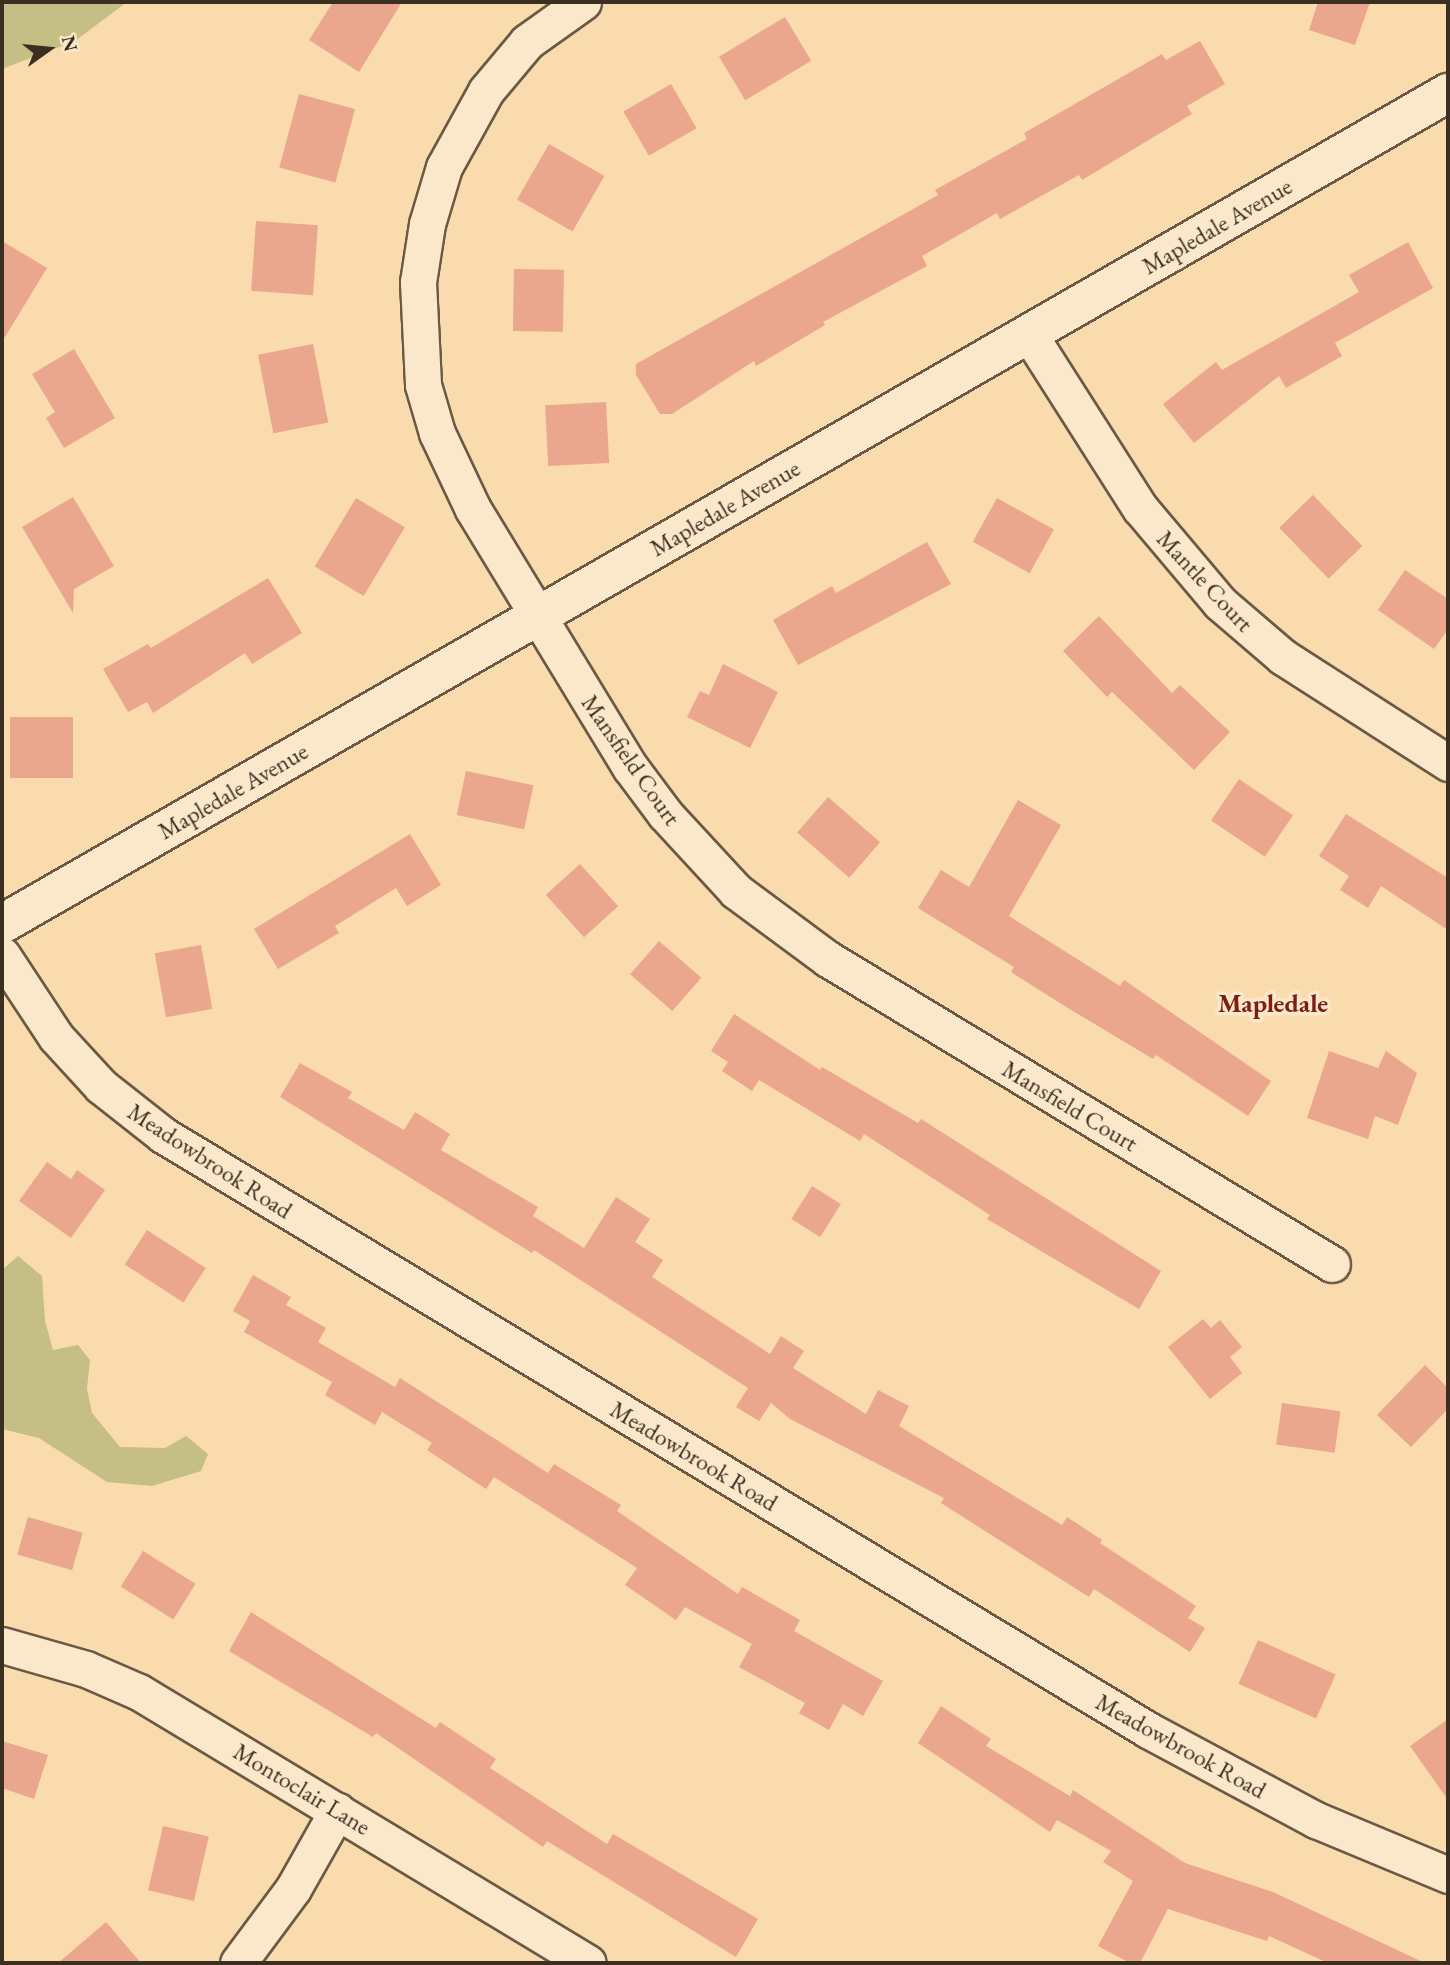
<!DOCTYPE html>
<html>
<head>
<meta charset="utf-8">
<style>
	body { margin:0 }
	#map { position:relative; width:1450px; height:1965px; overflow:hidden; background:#f9dbad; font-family:"EB Garamond",serif }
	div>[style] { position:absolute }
	.green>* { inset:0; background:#c5be85 }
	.building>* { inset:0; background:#eba78d; transform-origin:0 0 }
	.roads { filter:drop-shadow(2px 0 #6a5a45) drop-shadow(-2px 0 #6a5a45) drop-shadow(0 2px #6a5a45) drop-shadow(0 -2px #6a5a45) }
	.street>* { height:35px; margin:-17.5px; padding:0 17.5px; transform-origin:17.5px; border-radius:17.5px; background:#fbe8ca }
	.secondary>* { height:38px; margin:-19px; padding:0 19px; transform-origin:19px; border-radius:19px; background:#fbe8ca }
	span { translate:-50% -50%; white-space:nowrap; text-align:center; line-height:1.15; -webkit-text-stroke:7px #fbe8ca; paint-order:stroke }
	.street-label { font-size:24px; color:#3b2f22 }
	.neighbourhood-label { font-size:26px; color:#7a1f14; font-weight:700 }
	.frame { position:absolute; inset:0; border:4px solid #3b2f22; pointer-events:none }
	.north { position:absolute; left:14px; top:14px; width:70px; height:70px; -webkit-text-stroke:5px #fbe8ca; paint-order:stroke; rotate:75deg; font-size:19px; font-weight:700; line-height:28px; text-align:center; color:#3b2f22 }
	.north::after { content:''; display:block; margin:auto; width:24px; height:32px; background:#3b2f22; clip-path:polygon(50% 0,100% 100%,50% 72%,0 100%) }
</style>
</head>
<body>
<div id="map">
	<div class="green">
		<i style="clip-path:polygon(2px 2px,127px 2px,75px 41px,2px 69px)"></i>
		<i style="clip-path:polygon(18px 1256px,42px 1276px,45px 1321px,53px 1350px,78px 1345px,90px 1360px,87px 1389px,92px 1413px,120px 1447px,165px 1448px,186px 1436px,208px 1454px,201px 1471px,152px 1486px,107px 1482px,39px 1438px,2px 1429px,2px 1270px)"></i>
	</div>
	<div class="building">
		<i style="clip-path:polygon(333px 2px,402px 2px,359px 72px,309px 40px)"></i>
		<i style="clip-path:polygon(1318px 2px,1370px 2px,1355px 45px,1309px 30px)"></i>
		<i style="left:785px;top:17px;width:51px;height:77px;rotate:59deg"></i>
		<i style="clip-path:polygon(1200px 41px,1225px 84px,1187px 106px,1192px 114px,1082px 180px,1079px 175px,1000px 219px,997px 213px,922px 256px,927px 266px,823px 322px,825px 325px,756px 366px,754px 361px,672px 414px,660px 414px,636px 375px,636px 364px,938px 195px,935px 190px,1027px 139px,1024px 133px,1162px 54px,1166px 60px)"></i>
		<i style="left:671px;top:84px;width:51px;height:55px;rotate:60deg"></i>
		<i style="left:299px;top:94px;width:58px;height:76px;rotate:15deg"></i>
		<i style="left:549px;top:144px;width:64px;height:64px;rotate:30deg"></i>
		<i style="left:256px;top:221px;width:62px;height:70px;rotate:4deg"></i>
		<i style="clip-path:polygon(2px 241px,47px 268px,2px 342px)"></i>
		<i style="clip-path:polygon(1408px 242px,1433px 288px,1335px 343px,1342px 356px,1286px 388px,1279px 376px,1194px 443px,1163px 404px,1216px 362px,1222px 370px,1359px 292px,1349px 275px)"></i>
		<i style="left:514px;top:269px;width:50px;height:62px;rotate:1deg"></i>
		<i style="left:313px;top:344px;width:80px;height:56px;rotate:79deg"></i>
		<i style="clip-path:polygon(74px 349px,115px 418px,64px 448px,46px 418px,55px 412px,32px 374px)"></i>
		<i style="left:606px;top:402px;width:61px;height:61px;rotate:87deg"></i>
		<i style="left:1313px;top:495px;width:71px;height:47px;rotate:46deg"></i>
		<i style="clip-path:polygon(73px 497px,114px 566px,74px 589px,73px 613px,22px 527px)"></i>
		<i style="left:356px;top:498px;width:57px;height:80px;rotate:31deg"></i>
		<i style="left:997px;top:498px;width:65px;height:50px;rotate:29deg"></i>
		<i style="clip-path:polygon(927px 542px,951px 584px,798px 665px,773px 620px,832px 586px,836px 593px)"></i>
		<i style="clip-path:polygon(1405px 570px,1448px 599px,1448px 629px,1434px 649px,1378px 610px)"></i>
		<i style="clip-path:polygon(268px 578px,302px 633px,252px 664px,245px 653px,153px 713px,147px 702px,128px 712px,103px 669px,148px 644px,151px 648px)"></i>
		<i style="clip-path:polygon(1099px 616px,1172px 693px,1180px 685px,1230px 732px,1194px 770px,1112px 692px,1107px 697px,1063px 651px)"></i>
		<i style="clip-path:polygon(723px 664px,778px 692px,750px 748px,687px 717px,700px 691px,709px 695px)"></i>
		<i style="left:10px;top:717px;width:63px;height:61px"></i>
		<i style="left:466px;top:771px;width:69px;height:45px;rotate:12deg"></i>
		<i style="left:1239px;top:779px;width:65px;height:50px;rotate:34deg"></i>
		<i style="left:828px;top:797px;width:69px;height:47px;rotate:41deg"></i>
		<i style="clip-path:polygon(1018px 800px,1061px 825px,1009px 916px,1120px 986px,1124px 980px,1271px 1081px,1248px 1116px,1156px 1055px,1153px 1059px,1063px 1005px,1011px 972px,1014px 967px,918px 908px,941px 870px,969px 887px)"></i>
		<i style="clip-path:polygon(1346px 814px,1448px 878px,1448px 930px,1381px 886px,1368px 908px,1340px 890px,1349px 876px,1319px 856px)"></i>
		<i style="clip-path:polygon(410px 834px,441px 885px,407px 906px,396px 888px,335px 926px,339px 933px,278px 969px,254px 929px)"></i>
		<i style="left:580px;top:864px;width:57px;height:46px;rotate:48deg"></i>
		<i style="left:659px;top:941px;width:56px;height:44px;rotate:41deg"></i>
		<i style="left:201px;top:945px;width:65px;height:47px;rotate:80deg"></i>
		<i style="clip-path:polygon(734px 1014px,820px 1070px,822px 1067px,918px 1123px,921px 1119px,1161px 1271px,1139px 1309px,987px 1219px,990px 1215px,864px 1134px,860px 1141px,759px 1080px,752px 1091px,722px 1071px,728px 1062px,711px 1051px)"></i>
		<i style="clip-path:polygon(1329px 1051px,1378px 1068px,1386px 1051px,1417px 1073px,1398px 1125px,1375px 1116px,1368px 1139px,1307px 1118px)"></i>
		<i style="clip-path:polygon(300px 1063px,352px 1092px,348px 1098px,404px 1130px,415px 1112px,450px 1134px,441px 1150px,538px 1207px,533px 1216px,584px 1248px,616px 1197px,650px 1219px,635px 1242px,663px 1260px,652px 1277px,770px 1354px,781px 1336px,804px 1351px,793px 1368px,866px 1414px,878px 1390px,909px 1406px,899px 1426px,1062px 1525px,1067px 1517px,1102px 1540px,1100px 1543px,1196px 1606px,1188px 1618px,1205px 1628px,1190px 1652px,1094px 1589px,1089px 1597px,941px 1503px,944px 1498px,790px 1419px,771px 1403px,759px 1421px,736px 1407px,748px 1388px,534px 1250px,532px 1253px,280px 1097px)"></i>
		<i style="clip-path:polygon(47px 1162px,71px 1179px,77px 1170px,105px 1190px,71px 1238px,19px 1201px)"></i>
		<i style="left:812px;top:1186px;width:34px;height:39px;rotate:32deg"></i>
		<i style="left:147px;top:1230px;width:70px;height:41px;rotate:33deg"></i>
		<i style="clip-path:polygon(253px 1275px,291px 1297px,286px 1305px,326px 1328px,318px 1342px,395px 1387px,400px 1378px,548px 1473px,554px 1464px,621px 1505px,617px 1511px,738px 1594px,742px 1587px,800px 1620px,794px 1631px,883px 1681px,863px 1716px,843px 1704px,829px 1730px,799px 1713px,805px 1703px,739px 1667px,752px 1644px,685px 1607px,676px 1620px,625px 1585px,637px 1568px,494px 1477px,486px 1489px,427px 1450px,432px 1443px,382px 1412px,375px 1425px,325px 1395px,332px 1382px,244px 1332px,250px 1321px,233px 1311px)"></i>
		<i style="clip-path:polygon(1203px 1319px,1211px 1328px,1220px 1320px,1242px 1347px,1230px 1357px,1242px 1373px,1210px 1399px,1168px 1347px)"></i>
		<i style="clip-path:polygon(1425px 1365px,1448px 1388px,1448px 1409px,1411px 1447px,1377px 1415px)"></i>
		<i style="left:1282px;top:1403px;width:59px;height:42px;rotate:8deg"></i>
		<i style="left:28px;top:1517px;width:57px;height:39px;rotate:16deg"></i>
		<i style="left:143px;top:1551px;width:62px;height:42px;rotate:32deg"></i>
		<i style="clip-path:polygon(251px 1612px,436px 1728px,440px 1722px,496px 1759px,490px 1768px,607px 1844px,613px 1834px,758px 1919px,736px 1957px,547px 1841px,543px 1847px,376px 1733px,373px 1737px,229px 1651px)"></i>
		<i style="left:1258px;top:1640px;width:85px;height:48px;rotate:24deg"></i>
		<i style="clip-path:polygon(941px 1706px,991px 1739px,986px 1746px,1070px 1796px,1073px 1790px,1185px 1863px,1273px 1892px,1425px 1963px,1328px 1963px,1269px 1936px,1267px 1941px,1168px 1909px,1140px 1963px,1130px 1963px,1098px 1946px,1133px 1881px,1103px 1862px,1111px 1851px,1057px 1820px,1050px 1832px,918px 1743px)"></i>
		<i style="clip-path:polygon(1448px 1719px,1448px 1800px,1410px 1746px)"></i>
		<i style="clip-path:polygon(2px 1741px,48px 1755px,34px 1799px,2px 1788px)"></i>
		<i style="left:163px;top:1826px;width:47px;height:66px;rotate:13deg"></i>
		<i style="clip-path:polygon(106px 1922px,141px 1963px,58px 1963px)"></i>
	</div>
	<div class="roads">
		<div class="street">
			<i style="left:583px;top:2px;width:69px;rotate:144.5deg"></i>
			<i style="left:527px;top:42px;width:64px;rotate:129.9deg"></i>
			<i style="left:486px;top:91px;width:87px;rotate:118.9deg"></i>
			<i style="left:444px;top:167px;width:59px;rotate:106.6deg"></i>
			<i style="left:427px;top:224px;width:59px;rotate:98.8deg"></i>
			<i style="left:418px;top:282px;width:103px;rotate:87.2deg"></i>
			<i style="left:423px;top:385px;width:50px;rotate:73.7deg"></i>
			<i style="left:437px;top:433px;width:84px;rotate:64.7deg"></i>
			<i style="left:473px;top:509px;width:302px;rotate:58.7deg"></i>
			<i style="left:630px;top:767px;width:59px;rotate:53.3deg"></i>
			<i style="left:665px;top:814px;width:105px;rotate:47.3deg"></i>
			<i style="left:736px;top:891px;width:114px;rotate:36.5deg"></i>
			<i style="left:828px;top:959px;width:589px;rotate:31.18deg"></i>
			<i style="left:1029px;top:334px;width:206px;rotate:57.5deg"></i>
			<i style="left:1140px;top:508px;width:124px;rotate:49.9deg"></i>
			<i style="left:1220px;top:603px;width:83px;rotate:40.6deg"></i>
			<i style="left:1283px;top:657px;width:196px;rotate:32.7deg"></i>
			<i style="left:2px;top:955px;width:98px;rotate:56.6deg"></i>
			<i style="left:56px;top:1037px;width:67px;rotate:47.4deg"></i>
			<i style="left:101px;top:1086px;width:79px;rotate:38.3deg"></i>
			<i style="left:163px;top:1135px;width:1151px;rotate:31.13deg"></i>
			<i style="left:1148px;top:1730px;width:191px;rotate:28.2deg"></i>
			<i style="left:1316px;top:1820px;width:143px;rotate:22.6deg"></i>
			<i style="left:2px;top:1645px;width:87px;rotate:15.9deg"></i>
			<i style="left:86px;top:1669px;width:58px;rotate:23.5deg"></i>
			<i style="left:139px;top:1692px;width:524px;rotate:31.11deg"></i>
			<i style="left:238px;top:1963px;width:92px;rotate:-53.4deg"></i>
			<i style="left:293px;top:1889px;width:90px;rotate:-60.6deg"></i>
		</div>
		<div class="secondary">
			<i style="left:2px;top:924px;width:1668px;rotate:-29.89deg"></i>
		</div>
	</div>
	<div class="street-label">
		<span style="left:1217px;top:226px;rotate:-30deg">Mapledale Avenue</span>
		<span style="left:725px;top:508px;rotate:-30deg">Mapledale Avenue</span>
		<span style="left:1205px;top:581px;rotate:47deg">Mantle Court</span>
		<span style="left:631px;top:760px;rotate:55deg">Mansfield Court</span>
		<span style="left:233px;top:791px;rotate:-30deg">Mapledale Avenue</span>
		<span style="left:1070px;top:1106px;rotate:31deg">Mansfield Court</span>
		<span style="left:210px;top:1161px;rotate:33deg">Meadowbrook Road</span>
		<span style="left:694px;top:1456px;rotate:31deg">Meadowbrook Road</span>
		<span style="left:1181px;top:1746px;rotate:29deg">Meadowbrook Road</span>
		<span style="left:302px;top:1789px;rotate:31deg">Montoclair Lane</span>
	</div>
	<div class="neighbourhood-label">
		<span style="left:1273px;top:1004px">Mapledale</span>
	</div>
	<div class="frame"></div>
	<div class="north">N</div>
</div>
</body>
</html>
